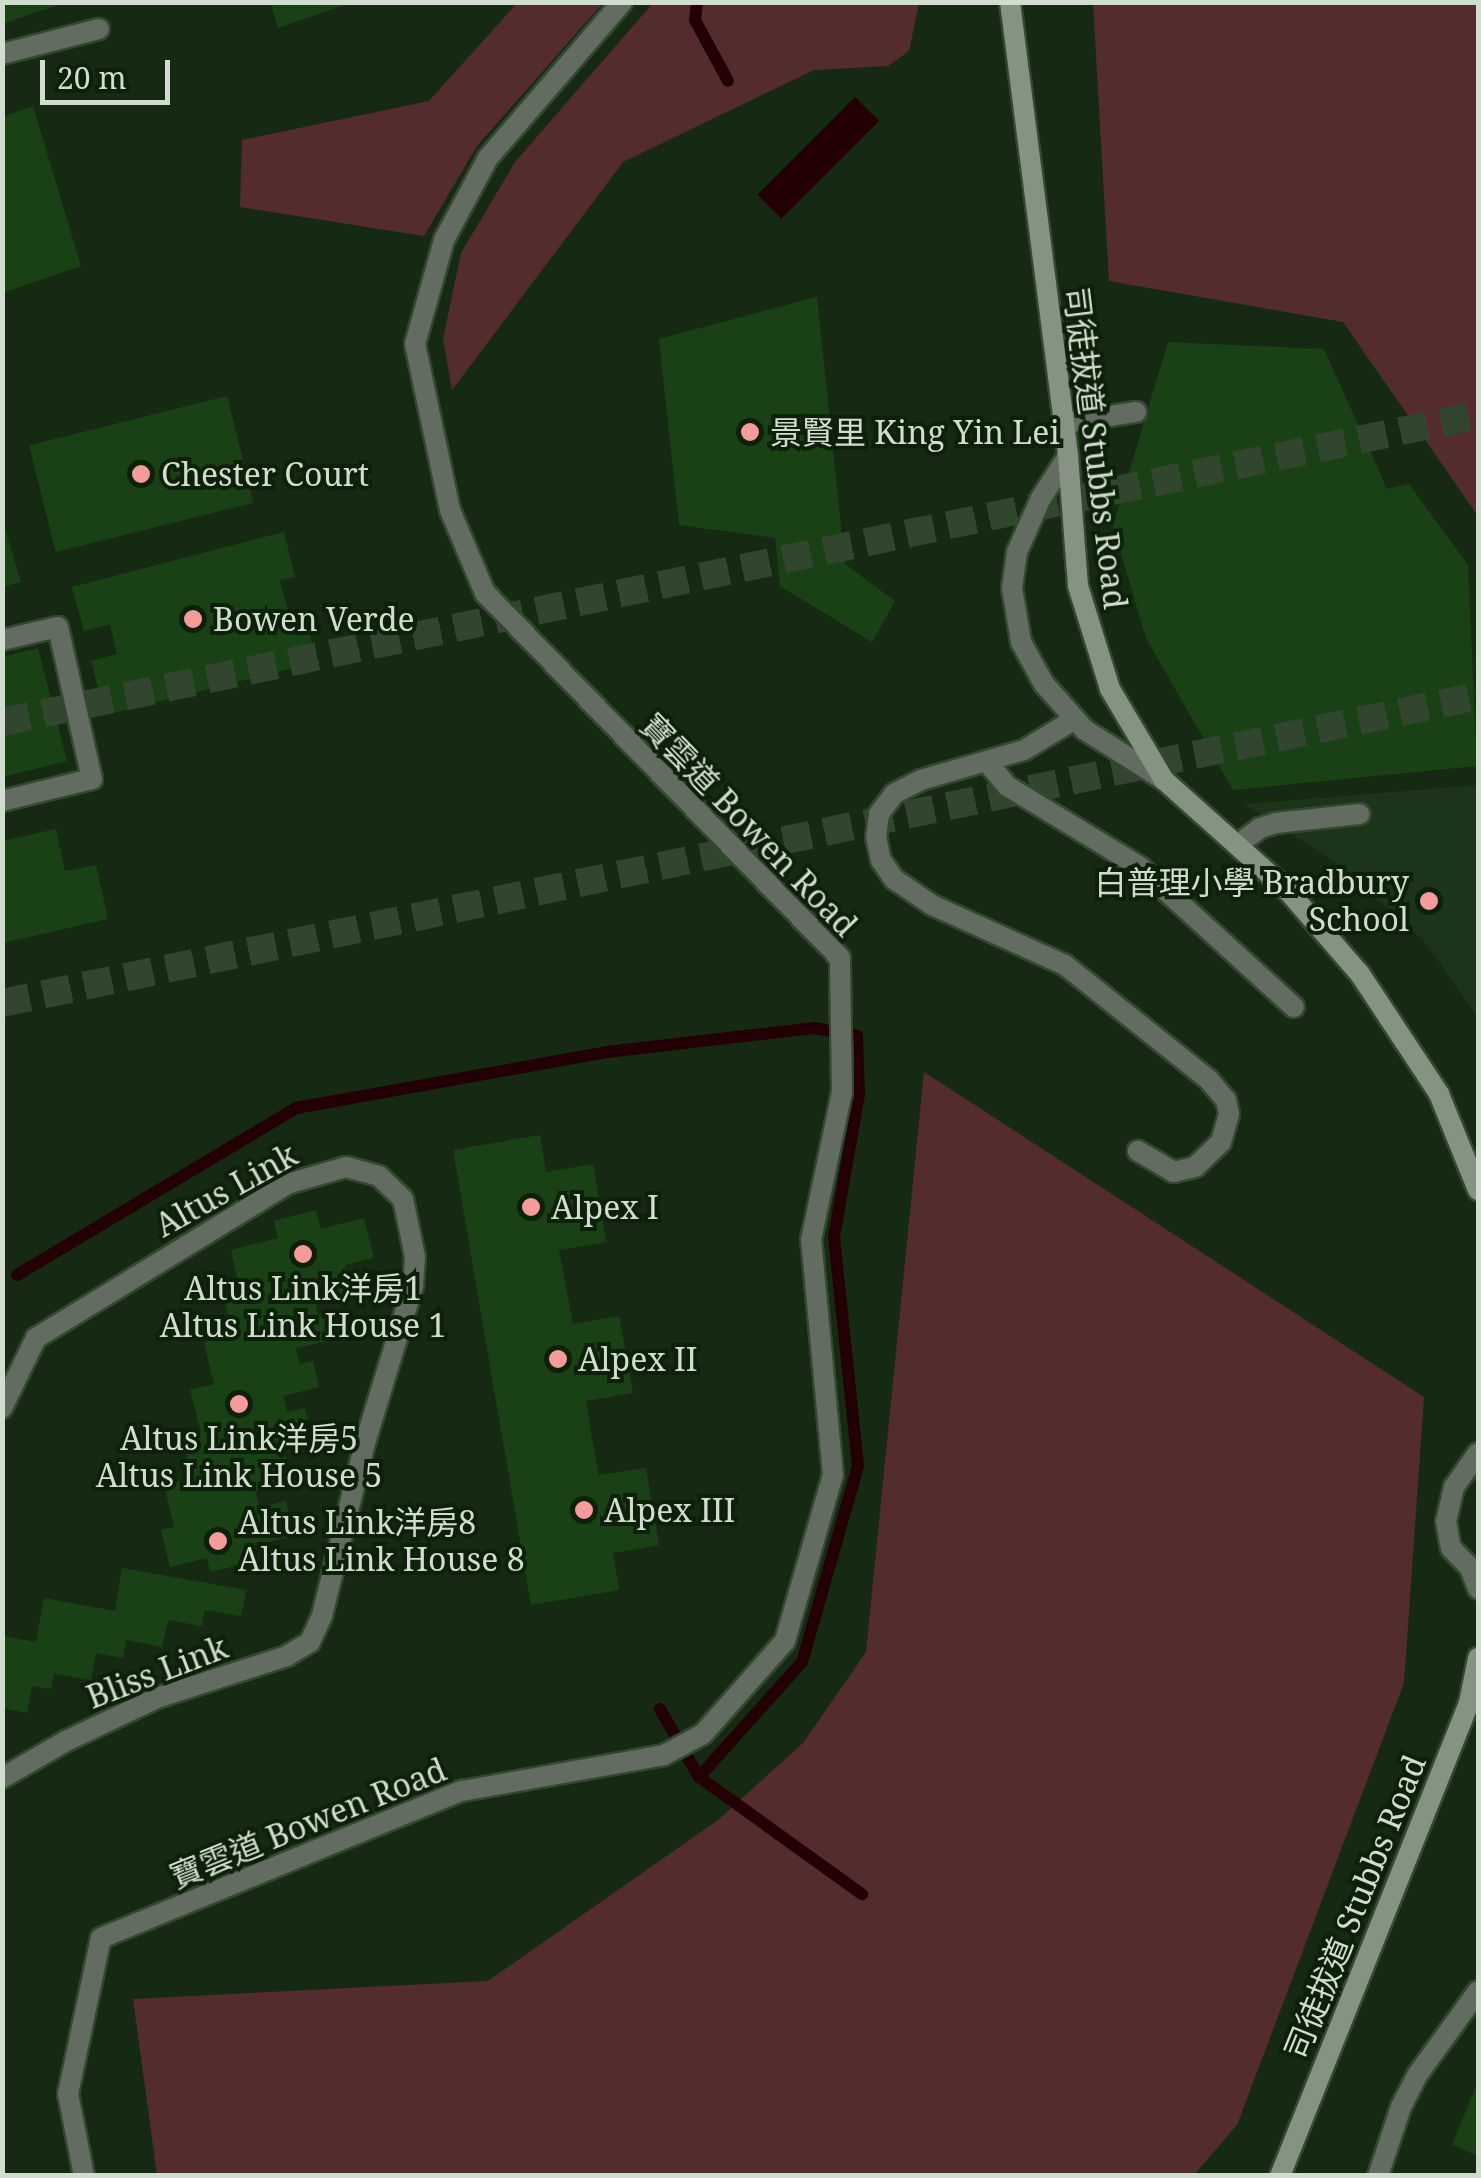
<!DOCTYPE html>
<html>
<head>
<meta charset="utf-8">
<style>
	body { margin:0 }
	#map { position:relative; width:1481px; height:2178px; overflow:hidden; background:#162a13; font-family:"Noto Serif","Noto Sans TC",serif }
	div>[style] { position:absolute }
	.built>* { inset:0; background:#1c3419 }
	.green>* { inset:0; background:#542c2d }
	.water>* { inset:0; background:#220003; transform-origin:0 0 }
	.stream>* { height:12px; margin:-6px; padding:0 6px; transform-origin:6px; border-radius:6px; background:#220003 }
	.building>* { inset:0; background:#1a4115; transform-origin:0 0 }
	.trunk-tunnel>* { height:28px; margin-top:-14px; transform-origin:0; background:repeating-linear-gradient(90deg,#32452f 0 28px,transparent 0 42px) }
	.roads { filter:drop-shadow(2px 0 #344731) drop-shadow(-2px 0 #344731) drop-shadow(0 2px #344731) drop-shadow(0 -2px #344731) }
	.service>* { height:20px; margin:-10px; padding:0 10px; transform-origin:10px; border-radius:10px; background:#626c60 }
	.pedestrian>* { height:20px; margin:-10px; padding:0 10px; transform-origin:10px; border-radius:10px; background:#626c60 }
	.minor>* { height:20px; margin:-10px; padding:0 10px; transform-origin:10px; border-radius:10px; background:#626c60 }
	.secondary>* { height:20px; margin:-10px; padding:0 10px; transform-origin:10px; border-radius:10px; background:#859482 }
	.dots>* { width:28px; height:28px; translate:-50% -50%; box-sizing:border-box; border:5px solid #0d200a; border-radius:50% }
	span { translate:-50% -50%; white-space:nowrap; text-align:center; line-height:1.15; -webkit-text-stroke:8px #0d200a; paint-order:stroke }
	.poi-label { font-size:32px; color:#d1ddce }
	.left { translate:0 -50%; text-align:left }
	.right { translate:-100% -50%; text-align:right }
	.street-label { font-size:32px; color:#d1ddce }
	.frame { position:absolute; inset:0; border:5px solid #d1ddce; pointer-events:none }
	.scale { position:absolute; left:40px; top:60px; width:130px; height:45px; box-sizing:border-box; border:5px solid #d1ddce; border-top:0; padding-left:12px; font-size:30px; line-height:35px; white-space:nowrap; color:#d1ddce; -webkit-text-stroke:8px #0d200a; paint-order:stroke }
</style>
</head>
<body>
<div id="map">
	<div class="built">
		<i style="clip-path:polygon(1478px 785px,1478px 1017px,1424px 941px,1334px 861px,1244px 804px)"></i>
	</div>
	<div class="green">
		<i style="clip-path:polygon(518px 2px,603px 3px,477px 146px,424px 236px,240px 207px,242px 140px,429px 101px)"></i>
		<i style="clip-path:polygon(653px 3px,919px 3px,909px 51px,888px 66px,814px 70px,623px 162px,452px 390px,443px 339px,461px 253px,515px 162px)"></i>
		<i style="clip-path:polygon(1093px 3px,1478px 3px,1478px 516px,1343px 322px,1109px 281px)"></i>
		<i style="clip-path:polygon(924px 1072px,1424px 1397px,1404px 1683px,1237px 2125px,1193px 2176px,157px 2175px,133px 1999px,488px 1981px,718px 1820px,803px 1743px,866px 1652px)"></i>
	</div>
	<div class="water">
		<i style="left:855px;top:97px;width:34px;height:138px;rotate:45deg"></i>
	</div>
	<div class="stream">
		<i style="left:697px;top:2px;width:18px;rotate:96deg"></i>
		<i style="left:695px;top:20px;width:69px;rotate:61.6deg"></i>
		<i style="left:17px;top:1275px;width:325px;rotate:-30.9deg"></i>
		<i style="left:296px;top:1108px;width:316px;rotate:-10.2deg"></i>
		<i style="left:607px;top:1052px;width:208px;rotate:-6.6deg"></i>
		<i style="left:814px;top:1028px;width:44px;rotate:10.5deg"></i>
		<i style="left:857px;top:1036px;width:58px;rotate:88deg"></i>
		<i style="left:859px;top:1094px;width:145px;rotate:99.9deg"></i>
		<i style="left:834px;top:1237px;width:230px;rotate:84deg"></i>
		<i style="left:858px;top:1466px;width:204px;rotate:105.9deg"></i>
		<i style="left:802px;top:1662px;width:154px;rotate:131.8deg"></i>
		<i style="left:660px;top:1709px;width:78px;rotate:60.2deg"></i>
		<i style="left:699px;top:1777px;width:201px;rotate:35.7deg"></i>
	</div>
	<div class="building">
		<i style="clip-path:polygon(2px 2px,63px 2px,64px 3px,2px 24px)"></i>
		<i style="clip-path:polygon(270px 2px,350px 2px,350px 3px,278px 28px)"></i>
		<i style="clip-path:polygon(33px 106px,81px 266px,2px 293px,2px 117px)"></i>
		<i style="clip-path:polygon(817px 297px,845px 564px,895px 601px,872px 642px,780px 586px,775px 538px,679px 525px,659px 339px)"></i>
		<i style="clip-path:polygon(1168px 342px,1324px 349px,1387px 489px,1409px 484px,1468px 565px,1477px 766px,1233px 790px,1146px 638px,1113px 526px)"></i>
		<i style="left:227px;top:396px;width:110px;height:204px;rotate:76deg"></i>
		<i style="clip-path:polygon(2px 519px,21px 582px,2px 587px)"></i>
		<i style="clip-path:polygon(284px 532px,295px 577px,280px 580px,284px 597px,289px 613px,303px 609px,317px 662px,105px 715px,91px 661px,117px 654px,110px 624px,84px 631px,72px 587px)"></i>
		<i style="clip-path:polygon(38px 648px,67px 761px,2px 777px,2px 657px)"></i>
		<i style="clip-path:polygon(56px 829px,65px 871px,96px 865px,108px 919px,2px 943px,2px 841px)"></i>
		<i style="clip-path:polygon(540px 1135px,546px 1172px,593px 1164px,606px 1242px,559px 1250px,573px 1324px,619px 1316px,633px 1393px,586px 1401px,592px 1439px,599px 1475px,646px 1468px,659px 1545px,613px 1553px,619px 1590px,531px 1605px,453px 1150px)"></i>
		<i style="clip-path:polygon(316px 1210px,321px 1229px,364px 1218px,374px 1258px,345px 1265px,351px 1291px,315px 1300px,318px 1315px,326px 1313px,333px 1340px,296px 1348px,300px 1364px,313px 1361px,319px 1387px,283px 1396px,287px 1412px,305px 1408px,311px 1434px,275px 1443px,279px 1458px,286px 1457px,292px 1482px,255px 1491px,260px 1507px,286px 1501px,294px 1536px,252px 1546px,256px 1561px,210px 1572px,207px 1558px,170px 1567px,161px 1530px,174px 1527px,164px 1485px,192px 1479px,182px 1437px,201px 1432px,190px 1390px,214px 1384px,204px 1342px,233px 1336px,223px 1293px,240px 1290px,231px 1250px,278px 1238px,274px 1221px)"></i>
		<i style="clip-path:polygon(122px 1568px,246px 1590px,241px 1616px,205px 1610px,202px 1626px,168px 1620px,162px 1647px,126px 1640px,123px 1658px,96px 1653px,91px 1680px,54px 1674px,51px 1689px,32px 1686px,27px 1713px,2px 1708px,2px 1636px,36px 1642px,44px 1598px,115px 1611px)"></i>
		<i style="clip-path:polygon(1478px 2081px,1478px 2156px,1452px 2145px)"></i>
	</div>
	<div class="trunk-tunnel">
		<i style="left:2px;top:722px;width:1508px;rotate:-11.75deg"></i>
		<i style="left:2px;top:1003px;width:1508px;rotate:-11.75deg"></i>
	</div>
	<div class="roads">
		<div class="service">
			<i style="left:1064px;top:423px;width:73px;rotate:-8.7deg"></i>
			<i style="left:1068px;top:456px;width:50px;rotate:122.7deg"></i>
			<i style="left:1041px;top:498px;width:59px;rotate:114deg"></i>
			<i style="left:1017px;top:552px;width:36px;rotate:98deg"></i>
			<i style="left:1012px;top:588px;width:55px;rotate:80.5deg"></i>
			<i style="left:1021px;top:642px;width:48px;rotate:61.3deg"></i>
			<i style="left:1044px;top:684px;width:62px;rotate:48.3deg"></i>
			<i style="left:1085px;top:730px;width:93px;rotate:32.3deg"></i>
			<i style="left:1075px;top:719px;width:60px;rotate:148.7deg"></i>
			<i style="left:1024px;top:750px;width:107px;rotate:163.8deg"></i>
			<i style="left:921px;top:780px;width:30px;rotate:153deg"></i>
			<i style="left:894px;top:794px;width:25px;rotate:127deg"></i>
			<i style="left:879px;top:814px;width:23px;rotate:97deg"></i>
			<i style="left:876px;top:837px;width:24px;rotate:78deg"></i>
			<i style="left:881px;top:860px;width:23px;rotate:56deg"></i>
			<i style="left:894px;top:879px;width:46px;rotate:34.4deg"></i>
			<i style="left:932px;top:905px;width:146px;rotate:24.3deg"></i>
			<i style="left:1065px;top:965px;width:184px;rotate:38.6deg"></i>
			<i style="left:1209px;top:1080px;width:26px;rotate:50deg"></i>
			<i style="left:1226px;top:1100px;width:14px;rotate:78deg"></i>
			<i style="left:1229px;top:1114px;width:29px;rotate:106deg"></i>
			<i style="left:1221px;top:1142px;width:36px;rotate:136deg"></i>
			<i style="left:1195px;top:1167px;width:22px;rotate:167deg"></i>
			<i style="left:1174px;top:1172px;width:42px;rotate:-149.7deg"></i>
			<i style="left:987px;top:762px;width:31px;rotate:50deg"></i>
			<i style="left:1007px;top:786px;width:156px;rotate:31.3deg"></i>
			<i style="left:1140px;top:867px;width:208px;rotate:42.3deg"></i>
			<i style="left:1237px;top:845px;width:29px;rotate:-36deg"></i>
			<i style="left:1260px;top:828px;width:17px;rotate:-17deg"></i>
			<i style="left:1276px;top:823px;width:84px;rotate:-6.1deg"></i>
			<i style="left:2px;top:1408px;width:78px;rotate:-64.1deg"></i>
			<i style="left:36px;top:1338px;width:294px;rotate:-31.5deg"></i>
			<i style="left:287px;top:1184px;width:61px;rotate:-16.1deg"></i>
			<i style="left:346px;top:1167px;width:34px;rotate:15deg"></i>
			<i style="left:379px;top:1176px;width:33px;rotate:44deg"></i>
			<i style="left:403px;top:1199px;width:59px;rotate:78.3deg"></i>
			<i style="left:415px;top:1257px;width:29px;rotate:94deg"></i>
			<i style="left:413px;top:1286px;width:164px;rotate:107deg"></i>
			<i style="left:365px;top:1443px;width:178px;rotate:104deg"></i>
			<i style="left:322px;top:1616px;width:29px;rotate:115deg"></i>
			<i style="left:310px;top:1642px;width:27px;rotate:149deg"></i>
			<i style="left:287px;top:1656px;width:137px;rotate:162.1deg"></i>
			<i style="left:157px;top:1698px;width:101px;rotate:154.7deg"></i>
			<i style="left:66px;top:1741px;width:74px;rotate:150deg"></i>
			<i style="left:1478px;top:1453px;width:42px;rotate:125.2deg"></i>
			<i style="left:1454px;top:1487px;width:35px;rotate:103deg"></i>
			<i style="left:1446px;top:1521px;width:27px;rotate:80deg"></i>
			<i style="left:1451px;top:1548px;width:28px;rotate:46deg"></i>
			<i style="left:1470px;top:1568px;width:22px;rotate:69deg"></i>
			<i style="left:1378px;top:2176px;width:73px;rotate:-71.6deg"></i>
			<i style="left:1401px;top:2107px;width:37px;rotate:-63deg"></i>
			<i style="left:1418px;top:2074px;width:102px;rotate:-54.1deg"></i>
		</div>
		<div class="pedestrian">
			<i style="left:84px;top:2176px;width:84px;rotate:-101deg"></i>
			<i style="left:68px;top:2094px;width:159px;rotate:-78.1deg"></i>
			<i style="left:101px;top:1938px;width:390px;rotate:-22.2deg"></i>
			<i style="left:462px;top:1791px;width:205px;rotate:-10.1deg"></i>
			<i style="left:664px;top:1755px;width:44px;rotate:-28.3deg"></i>
			<i style="left:703px;top:1734px;width:124px;rotate:-48.6deg"></i>
			<i style="left:785px;top:1641px;width:173px;rotate:-73.9deg"></i>
			<i style="left:833px;top:1475px;width:236px;rotate:-95.3deg"></i>
			<i style="left:811px;top:1240px;width:151px;rotate:-78.2deg"></i>
			<i style="left:842px;top:1092px;width:134px;rotate:-90.9deg"></i>
			<i style="left:840px;top:958px;width:509px;rotate:-134.2deg"></i>
			<i style="left:485px;top:593px;width:90px;rotate:-112.9deg"></i>
			<i style="left:450px;top:510px;width:170px;rotate:-101.9deg"></i>
			<i style="left:415px;top:344px;width:108px;rotate:-74.4deg"></i>
			<i style="left:444px;top:240px;width:93px;rotate:-61.8deg"></i>
			<i style="left:488px;top:158px;width:206px;rotate:-49.3deg"></i>
		</div>
		<div class="minor">
			<i style="left:2px;top:54px;width:100px;rotate:-14.5deg"></i>
			<i style="left:2px;top:640px;width:57px;rotate:-13.1deg"></i>
			<i style="left:58px;top:627px;width:156px;rotate:77.4deg"></i>
			<i style="left:92px;top:779px;width:93px;rotate:166.3deg"></i>
		</div>
		<div class="secondary">
			<i style="left:1010px;top:2px;width:458px;rotate:82.7deg"></i>
			<i style="left:1068px;top:456px;width:130px;rotate:85.6deg"></i>
			<i style="left:1078px;top:586px;width:108px;rotate:72.7deg"></i>
			<i style="left:1110px;top:689px;width:106px;rotate:59.3deg"></i>
			<i style="left:1164px;top:780px;width:166px;rotate:41.8deg"></i>
			<i style="left:1288px;top:891px;width:110px;rotate:49.1deg"></i>
			<i style="left:1360px;top:974px;width:144px;rotate:56.6deg"></i>
			<i style="left:1439px;top:1094px;width:104px;rotate:67.9deg"></i>
			<i style="left:1280px;top:2176px;width:509px;rotate:-68.22deg"></i>
			<i style="left:1469px;top:1703px;width:46px;rotate:-78.7deg"></i>
		</div>
	</div>
	<div class="dots">
		<i style="left:750px;top:432px;background:#f59b9c"></i>
		<i style="left:141px;top:474px;background:#f59b9c"></i>
		<i style="left:193px;top:619px;background:#f59b9c"></i>
		<i style="left:1429px;top:901px;background:#f59b9c"></i>
		<i style="left:531px;top:1207px;background:#f59b9c"></i>
		<i style="left:303px;top:1254px;background:#f59b9c"></i>
		<i style="left:558px;top:1359px;background:#f59b9c"></i>
		<i style="left:239px;top:1404px;background:#f59b9c"></i>
		<i style="left:584px;top:1510px;background:#f59b9c"></i>
		<i style="left:218px;top:1541px;background:#f59b9c"></i>
	</div>
	<div class="poi-label">
		<span class="left" style="left:770px;top:432px">景賢里 King Yin Lei</span>
		<span class="left" style="left:161px;top:474px">Chester Court</span>
		<span class="left" style="left:213px;top:619px">Bowen Verde</span>
		<span class="right" style="left:1409px;top:901px">白普理小學 Bradbury<br>School</span>
		<span class="left" style="left:551px;top:1207px">Alpex I</span>
		<span style="left:303px;top:1307px">Altus Link洋房1<br>Altus Link House 1</span>
		<span class="left" style="left:578px;top:1359px">Alpex II</span>
		<span style="left:239px;top:1457px">Altus Link洋房5<br>Altus Link House 5</span>
		<span class="left" style="left:604px;top:1510px">Alpex III</span>
		<span class="left" style="left:238px;top:1541px">Altus Link洋房8<br>Altus Link House 8</span>
	</div>
	<div class="street-label">
		<span style="left:1096px;top:448px;rotate:83deg">司徒拔道 Stubbs Road</span>
		<span style="left:749px;top:825px;rotate:46deg">寶雲道 Bowen Road</span>
		<span style="left:226px;top:1190px;rotate:-29deg">Altus Link</span>
		<span style="left:157px;top:1672px;rotate:-21deg">Bliss Link</span>
		<span style="left:308px;top:1823px;rotate:-22deg">寶雲道 Bowen Road</span>
		<span style="left:1355px;top:1907px;rotate:-68deg">司徒拔道 Stubbs Road</span>
	</div>
	<div class="frame"></div>
	<div class="scale">20 m</div>
</div>
</body>
</html>
